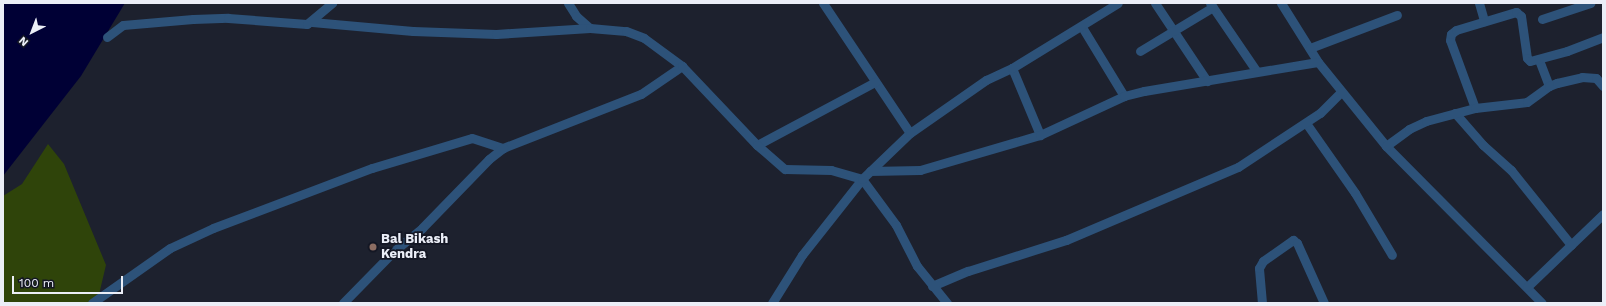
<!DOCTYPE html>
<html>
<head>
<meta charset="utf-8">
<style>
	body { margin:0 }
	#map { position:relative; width:1606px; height:306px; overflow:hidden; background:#1d212e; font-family:"Work Sans",sans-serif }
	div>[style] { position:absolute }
	.green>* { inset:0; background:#2f440a }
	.water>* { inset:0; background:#000035 }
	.minor>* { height:9px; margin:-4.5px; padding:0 4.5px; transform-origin:4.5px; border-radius:4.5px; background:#2d5279 }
	.dots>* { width:11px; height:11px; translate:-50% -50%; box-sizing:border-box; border:2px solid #141724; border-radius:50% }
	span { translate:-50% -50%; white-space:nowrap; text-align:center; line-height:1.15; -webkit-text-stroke:3.5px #141724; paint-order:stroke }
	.poi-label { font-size:13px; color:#ebeef7; font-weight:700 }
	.left { translate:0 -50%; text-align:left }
	.frame { position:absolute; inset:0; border:4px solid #ebeef7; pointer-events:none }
	.north { position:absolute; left:12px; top:12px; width:40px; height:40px; -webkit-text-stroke:3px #141724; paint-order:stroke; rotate:222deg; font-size:11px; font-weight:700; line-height:16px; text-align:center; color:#ebeef7 }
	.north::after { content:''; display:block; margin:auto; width:14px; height:18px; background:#ebeef7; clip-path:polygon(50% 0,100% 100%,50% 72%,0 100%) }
	.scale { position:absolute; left:12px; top:276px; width:111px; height:18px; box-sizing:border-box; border:2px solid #ebeef7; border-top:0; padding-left:5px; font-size:12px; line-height:14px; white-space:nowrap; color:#ebeef7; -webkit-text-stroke:3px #141724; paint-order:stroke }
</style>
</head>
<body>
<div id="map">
	<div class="green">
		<i style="clip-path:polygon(48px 144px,64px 164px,106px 265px,97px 303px,3px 303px,3px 196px,22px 184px)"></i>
	</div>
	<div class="water">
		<i style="clip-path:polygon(3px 3px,125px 3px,81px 76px,3px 176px)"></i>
	</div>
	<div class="minor">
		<i style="left:568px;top:3px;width:15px;rotate:58deg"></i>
		<i style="left:576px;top:16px;width:18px;rotate:41deg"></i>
		<i style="left:823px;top:3px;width:156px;rotate:56.2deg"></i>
		<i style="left:1155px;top:3px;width:94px;rotate:56.3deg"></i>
		<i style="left:1210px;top:3px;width:83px;rotate:55.7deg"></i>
		<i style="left:1281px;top:3px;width:70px;rotate:57.9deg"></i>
		<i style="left:1318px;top:62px;width:108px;rotate:51deg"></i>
		<i style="left:1386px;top:146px;width:221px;rotate:45.2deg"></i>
		<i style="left:1479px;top:3px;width:19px;rotate:74deg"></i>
		<i style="left:1542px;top:19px;width:51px;rotate:-18.4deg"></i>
		<i style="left:312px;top:22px;width:101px;rotate:5.1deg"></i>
		<i style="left:413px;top:31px;width:83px;rotate:2.1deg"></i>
		<i style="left:496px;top:34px;width:94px;rotate:-3.7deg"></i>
		<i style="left:590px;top:28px;width:36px;rotate:5deg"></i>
		<i style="left:626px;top:31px;width:19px;rotate:21deg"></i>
		<i style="left:644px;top:38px;width:47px;rotate:36.4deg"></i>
		<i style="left:1082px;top:27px;width:81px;rotate:58.7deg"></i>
		<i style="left:107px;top:37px;width:20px;rotate:-37deg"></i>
		<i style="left:123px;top:25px;width:70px;rotate:-4.9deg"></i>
		<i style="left:193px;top:19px;width:35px;rotate:-2deg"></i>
		<i style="left:228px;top:18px;width:79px;rotate:4.3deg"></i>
		<i style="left:307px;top:24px;width:33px;rotate:-40deg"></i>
		<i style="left:1310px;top:48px;width:93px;rotate:-20.8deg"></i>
		<i style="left:1140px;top:51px;width:85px;rotate:-31.1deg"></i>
		<i style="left:1539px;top:60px;width:28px;rotate:69deg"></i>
		<i style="left:1012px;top:68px;width:73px;rotate:67.3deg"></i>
		<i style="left:1475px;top:108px;width:72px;rotate:-110.2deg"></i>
		<i style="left:1450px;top:40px;width:6px;rotate:-81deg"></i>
		<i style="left:1451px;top:34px;width:6px;rotate:-39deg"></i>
		<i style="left:1456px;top:30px;width:63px;rotate:-16.7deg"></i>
		<i style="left:1516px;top:12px;width:6px;rotate:39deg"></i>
		<i style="left:1521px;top:16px;width:42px;rotate:81.9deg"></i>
		<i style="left:1527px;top:58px;width:4px;rotate:45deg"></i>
		<i style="left:1530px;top:61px;width:38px;rotate:-15deg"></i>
		<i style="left:1567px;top:51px;width:39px;rotate:-21deg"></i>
		<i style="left:1455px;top:113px;width:43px;rotate:48.8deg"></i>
		<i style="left:1483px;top:145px;width:38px;rotate:42deg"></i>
		<i style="left:1511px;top:170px;width:96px;rotate:51.3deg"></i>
		<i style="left:1306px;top:123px;width:85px;rotate:55deg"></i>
		<i style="left:1355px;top:193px;width:72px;rotate:59.2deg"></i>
		<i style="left:757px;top:145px;width:134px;rotate:-28.1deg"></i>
		<i style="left:1386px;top:146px;width:29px;rotate:-36deg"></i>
		<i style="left:1409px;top:129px;width:19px;rotate:-25deg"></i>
		<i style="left:1426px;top:121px;width:51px;rotate:-14.9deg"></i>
		<i style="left:1475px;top:108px;width:52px;rotate:-6.6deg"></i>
		<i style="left:1527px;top:102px;width:27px;rotate:-36deg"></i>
		<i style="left:1549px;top:86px;width:9px;rotate:-21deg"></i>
		<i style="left:1557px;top:83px;width:26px;rotate:-13deg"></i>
		<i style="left:1582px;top:77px;width:14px;rotate:4deg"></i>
		<i style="left:1596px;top:78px;width:11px;rotate:49deg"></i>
		<i style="left:870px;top:171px;width:50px;rotate:-1.1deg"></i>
		<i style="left:920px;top:170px;width:125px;rotate:-16.3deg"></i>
		<i style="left:1040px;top:135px;width:93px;rotate:-24.9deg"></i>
		<i style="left:1124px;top:96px;width:21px;rotate:-14deg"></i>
		<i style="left:1144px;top:91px;width:176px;rotate:-9.5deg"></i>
		<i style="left:932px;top:286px;width:39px;rotate:-23deg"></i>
		<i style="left:968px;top:271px;width:103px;rotate:-17.6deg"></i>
		<i style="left:1066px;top:240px;width:187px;rotate:-23deg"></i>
		<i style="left:1238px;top:167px;width:98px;rotate:-33.4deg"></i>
		<i style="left:1320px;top:113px;width:30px;rotate:-45deg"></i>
		<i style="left:1527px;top:287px;width:105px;rotate:-43.8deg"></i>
		<i style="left:92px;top:303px;width:95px;rotate:-35.2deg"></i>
		<i style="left:170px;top:248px;width:47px;rotate:-24.9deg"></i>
		<i style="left:213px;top:228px;width:170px;rotate:-20.7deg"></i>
		<i style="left:372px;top:168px;width:104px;rotate:-16.7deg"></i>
		<i style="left:472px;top:138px;width:33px;rotate:18deg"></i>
		<i style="left:503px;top:148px;width:148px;rotate:-21.4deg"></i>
		<i style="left:641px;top:94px;width:50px;rotate:-34.3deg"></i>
		<i style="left:682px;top:66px;width:109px;rotate:46.5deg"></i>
		<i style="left:757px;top:145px;width:37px;rotate:41deg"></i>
		<i style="left:785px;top:169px;width:46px;rotate:1.2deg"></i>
		<i style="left:831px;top:170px;width:32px;rotate:16deg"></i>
		<i style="left:862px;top:179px;width:57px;rotate:53.5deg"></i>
		<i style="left:896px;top:225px;width:46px;rotate:62.9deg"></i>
		<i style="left:917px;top:266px;width:48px;rotate:51deg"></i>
		<i style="left:343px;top:303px;width:73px;rotate:-45.6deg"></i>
		<i style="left:394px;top:251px;width:36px;rotate:-39deg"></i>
		<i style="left:422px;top:228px;width:96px;rotate:-45.8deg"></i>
		<i style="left:489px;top:159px;width:18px;rotate:-38deg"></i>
		<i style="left:772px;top:303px;width:57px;rotate:-58deg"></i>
		<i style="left:802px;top:255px;width:97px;rotate:-51.7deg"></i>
		<i style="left:862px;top:179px;width:66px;rotate:-43.8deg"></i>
		<i style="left:910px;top:133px;width:93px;rotate:-34.9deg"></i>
		<i style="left:986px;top:80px;width:29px;rotate:-25deg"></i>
		<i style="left:1012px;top:68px;width:124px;rotate:-31.5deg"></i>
		<i style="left:1262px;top:303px;width:35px;rotate:-95deg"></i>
		<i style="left:1259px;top:268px;width:8px;rotate:-60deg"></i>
		<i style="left:1263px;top:261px;width:37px;rotate:-35deg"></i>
		<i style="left:1293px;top:240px;width:5px;rotate:37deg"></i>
		<i style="left:1297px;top:243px;width:66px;rotate:65.8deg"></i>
	</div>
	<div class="dots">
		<i style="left:373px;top:247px;background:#8d6e63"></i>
	</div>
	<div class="poi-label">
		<span class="left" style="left:381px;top:247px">Bal Bikash<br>Kendra</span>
	</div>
	<div class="frame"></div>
	<div class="north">N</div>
	<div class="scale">100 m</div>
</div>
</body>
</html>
